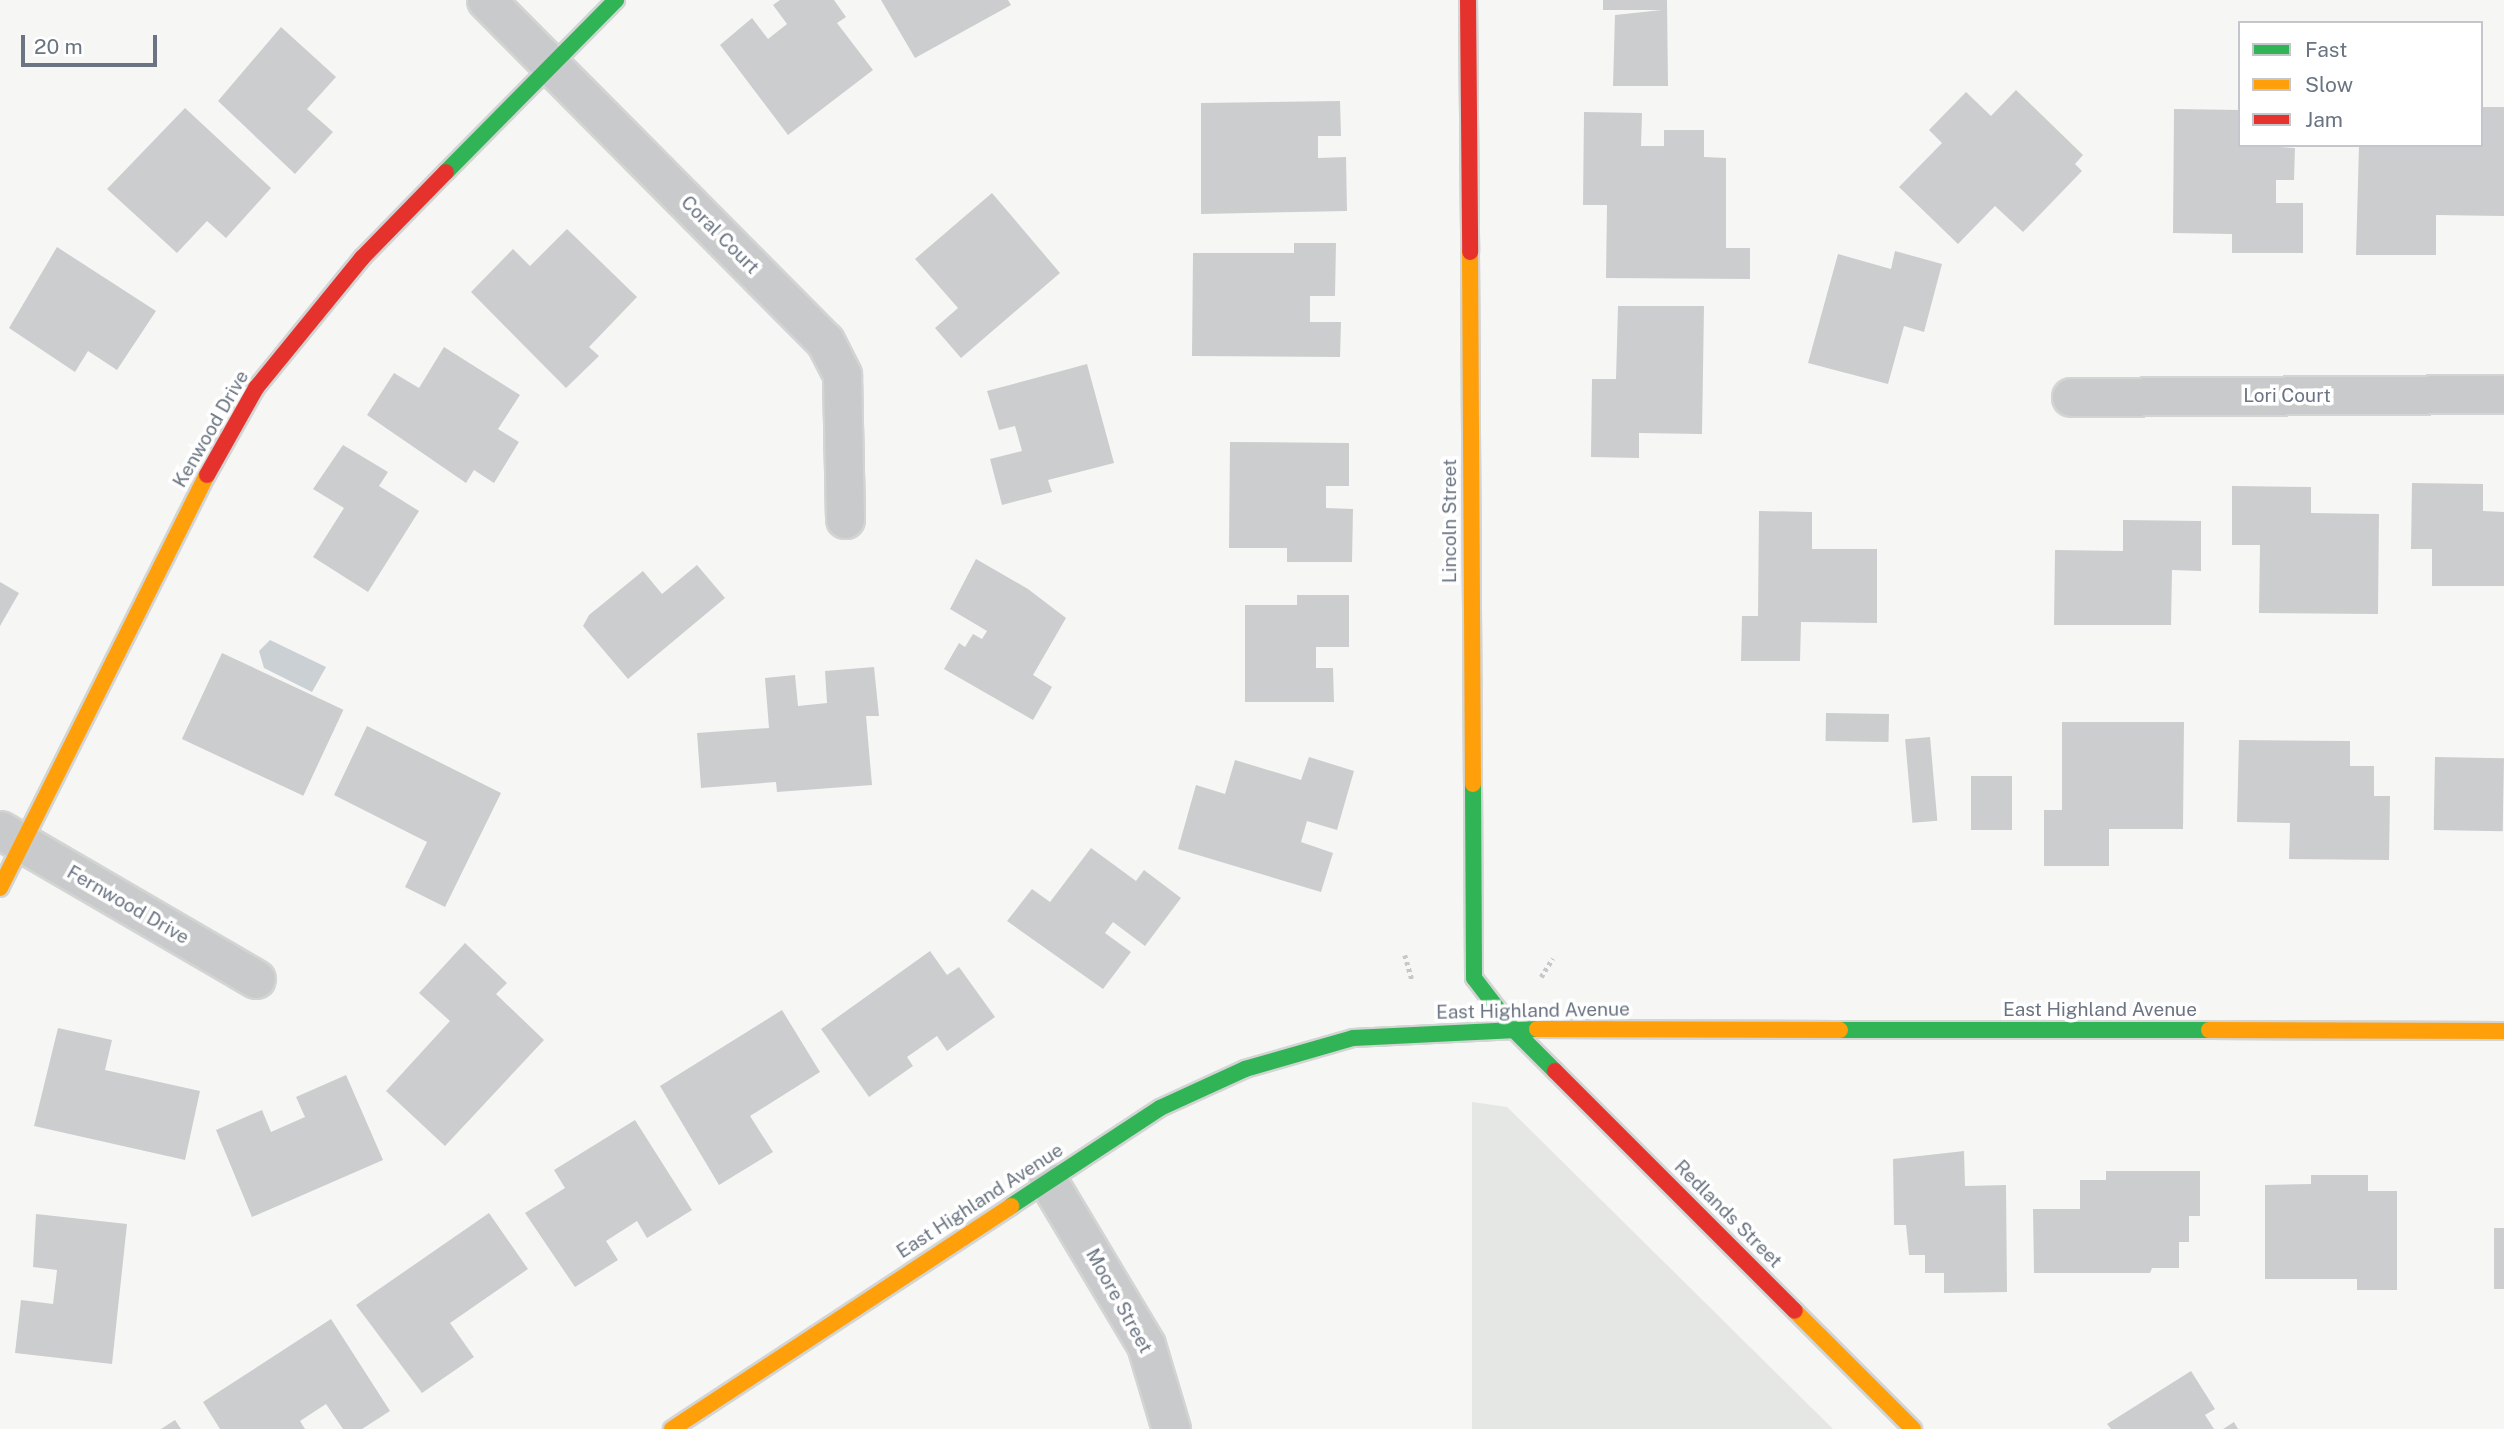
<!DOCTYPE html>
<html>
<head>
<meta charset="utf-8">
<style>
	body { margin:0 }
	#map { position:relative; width:2504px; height:1429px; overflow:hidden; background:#f6f6f5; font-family:"Public Sans",sans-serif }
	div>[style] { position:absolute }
	.green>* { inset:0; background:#e4e7e3 }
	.water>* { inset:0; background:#cbd0d4 }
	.building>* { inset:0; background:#cccdce; transform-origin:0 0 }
	.path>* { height:4.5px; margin-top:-2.25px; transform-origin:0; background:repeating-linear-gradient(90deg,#c7c8c9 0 3.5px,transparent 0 7px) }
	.roads { filter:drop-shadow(2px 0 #d3d4d4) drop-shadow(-2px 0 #d3d4d4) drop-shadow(0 2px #d3d4d4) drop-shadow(0 -2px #d3d4d4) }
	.street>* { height:37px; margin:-18.5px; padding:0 18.5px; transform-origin:18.5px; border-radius:18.5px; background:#c9cacb }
	.fast>* { height:16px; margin:-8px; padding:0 8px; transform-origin:8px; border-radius:8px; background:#30b455 }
	.slow>* { height:16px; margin:-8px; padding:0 8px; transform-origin:8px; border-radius:8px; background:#ff9f0a }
	.jam>* { height:16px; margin:-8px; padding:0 8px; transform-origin:8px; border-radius:8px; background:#e5322d }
	span { translate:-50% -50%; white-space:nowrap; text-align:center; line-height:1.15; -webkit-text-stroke:7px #fff; paint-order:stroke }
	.street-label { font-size:19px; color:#6a7482 }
	.legend { position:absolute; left:2238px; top:21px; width:245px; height:126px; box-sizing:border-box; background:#fff; border:2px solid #c3c7cd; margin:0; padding:9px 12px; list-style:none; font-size:21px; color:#6a7482 }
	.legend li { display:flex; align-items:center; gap:14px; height:35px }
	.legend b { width:35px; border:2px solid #c3c7cd }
	.scale { position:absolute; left:21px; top:35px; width:136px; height:32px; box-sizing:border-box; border:4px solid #6a7482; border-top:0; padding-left:9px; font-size:21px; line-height:24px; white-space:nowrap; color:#6a7482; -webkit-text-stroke:5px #fff; paint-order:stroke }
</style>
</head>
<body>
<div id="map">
	<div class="green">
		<i style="clip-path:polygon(1472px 1102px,1507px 1107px,1833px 1429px,1472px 1429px)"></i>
	</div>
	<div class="water">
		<i style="clip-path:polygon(270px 640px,326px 667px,312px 692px,264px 668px,259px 651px)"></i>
	</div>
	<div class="building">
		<i style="clip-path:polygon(780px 0,834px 0,846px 17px,837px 23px,873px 70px,788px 135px,720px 45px,752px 18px,768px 39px,787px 24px,773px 5px)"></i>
		<i style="clip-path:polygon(881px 0,1008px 0,1011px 5px,915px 58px)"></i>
		<i style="clip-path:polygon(1603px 0,1667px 0,1668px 86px,1613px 86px,1615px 15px,1662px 10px,1603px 10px)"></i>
		<i style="clip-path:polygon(281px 27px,336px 77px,307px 109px,333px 132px,295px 174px,218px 101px)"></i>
		<i style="clip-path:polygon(2016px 90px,2083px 155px,2075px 164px,2082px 171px,2023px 232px,1995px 206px,1958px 244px,1899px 187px,1942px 143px,1929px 130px,1966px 92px,1991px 116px)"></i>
		<i style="clip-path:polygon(1340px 101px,1341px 136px,1318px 136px,1318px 158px,1346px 157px,1347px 211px,1201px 214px,1201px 103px)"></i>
		<i style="clip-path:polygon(2481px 107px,2504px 107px,2504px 216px,2436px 215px,2436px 255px,2356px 255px,2359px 145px,2481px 145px)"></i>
		<i style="clip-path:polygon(185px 108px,271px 188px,226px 238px,207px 221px,177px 253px,107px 189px)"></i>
		<i style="clip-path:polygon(2174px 109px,2240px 110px,2240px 145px,2295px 148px,2294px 180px,2276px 180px,2276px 203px,2303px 203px,2303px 253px,2232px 253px,2232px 234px,2173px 233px)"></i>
		<i style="clip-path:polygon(1584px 112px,1642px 113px,1641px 146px,1664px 146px,1664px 130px,1704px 130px,1704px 157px,1726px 158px,1726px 248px,1750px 248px,1750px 279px,1606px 278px,1607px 205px,1583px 205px)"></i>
		<i style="clip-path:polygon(992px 193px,1060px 273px,961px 358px,935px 328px,958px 308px,915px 259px)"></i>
		<i style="clip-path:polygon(567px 229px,637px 297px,589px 347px,599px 356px,566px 388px,471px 292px,513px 249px,530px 266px)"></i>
		<i style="clip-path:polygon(1294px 243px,1336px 243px,1335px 296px,1310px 296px,1310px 322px,1341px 322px,1340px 357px,1192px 356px,1193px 253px,1294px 253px)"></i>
		<i style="clip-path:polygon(57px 247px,156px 311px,117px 370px,88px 351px,75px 372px,9px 328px)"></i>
		<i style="clip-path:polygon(1895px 251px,1942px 264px,1924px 332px,1904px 326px,1888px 384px,1808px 363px,1838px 254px,1891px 269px)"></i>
		<i style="clip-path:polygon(1618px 306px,1704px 306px,1702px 434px,1639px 433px,1639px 458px,1591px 457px,1592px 379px,1616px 379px)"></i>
		<i style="clip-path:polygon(444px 347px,520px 395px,498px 429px,519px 442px,494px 483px,474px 470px,466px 483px,367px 415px,394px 373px,419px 388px)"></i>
		<i style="clip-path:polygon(1087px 364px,1114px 463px,1048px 480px,1052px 492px,1002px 505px,990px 459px,1022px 451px,1015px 426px,999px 430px,987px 391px)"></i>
		<i style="clip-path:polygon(1230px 442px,1349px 443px,1349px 486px,1326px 486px,1326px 508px,1353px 509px,1352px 562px,1287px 562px,1287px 548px,1229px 548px)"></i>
		<i style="clip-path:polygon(343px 445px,388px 472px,379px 486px,419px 511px,368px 592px,313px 557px,344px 508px,313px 489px)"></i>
		<i style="clip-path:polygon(2412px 483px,2483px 484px,2483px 511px,2504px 512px,2504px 586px,2432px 586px,2432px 549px,2411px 549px)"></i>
		<i style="clip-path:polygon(2232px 486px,2311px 487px,2311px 513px,2379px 514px,2378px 614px,2259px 613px,2260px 545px,2232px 545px)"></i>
		<i style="clip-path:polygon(1759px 511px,1812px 512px,1812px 549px,1877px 549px,1877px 623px,1801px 622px,1800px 661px,1741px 661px,1742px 616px,1758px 616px)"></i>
		<i style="clip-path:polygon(2123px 520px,2201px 521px,2201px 571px,2172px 570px,2171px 625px,2054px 625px,2055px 550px,2123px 551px)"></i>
		<i style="clip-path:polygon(976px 559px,1028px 589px,1066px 618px,1033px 675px,1052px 687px,1033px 720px,944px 669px,959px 643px,965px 647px,973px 634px,982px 639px,987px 631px,950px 609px)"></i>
		<i style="clip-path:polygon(697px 565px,725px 598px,628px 679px,583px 626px,589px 615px,643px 571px,662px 594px)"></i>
		<i style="clip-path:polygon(0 582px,19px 593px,0 626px)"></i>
		<i style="clip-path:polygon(1297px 595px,1349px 595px,1349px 647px,1316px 647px,1316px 668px,1333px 668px,1334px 702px,1245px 702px,1245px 605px,1297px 605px)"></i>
		<i style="left:222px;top:653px;width:134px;height:95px;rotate:25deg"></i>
		<i style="clip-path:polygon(874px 667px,879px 716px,866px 716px,872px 785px,777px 792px,776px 782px,701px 788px,697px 733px,769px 728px,765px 678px,795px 675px,798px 706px,827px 703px,825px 671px)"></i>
		<i style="left:1826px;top:713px;width:63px;height:28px;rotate:1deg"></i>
		<i style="clip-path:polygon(2062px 722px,2184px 722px,2183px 829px,2109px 829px,2109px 866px,2044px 866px,2044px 810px,2062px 810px)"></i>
		<i style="clip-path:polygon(367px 726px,501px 793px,445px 907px,405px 887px,427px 842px,334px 795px)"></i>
		<i style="left:1930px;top:737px;width:84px;height:25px;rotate:85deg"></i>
		<i style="clip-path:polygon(2239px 740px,2350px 741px,2350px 766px,2374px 766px,2374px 796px,2390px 796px,2389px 860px,2289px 859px,2290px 823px,2237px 822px)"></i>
		<i style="clip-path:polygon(1309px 757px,1354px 771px,1337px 830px,1307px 821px,1301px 842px,1333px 853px,1321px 892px,1178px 849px,1196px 785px,1225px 794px,1235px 760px,1301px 780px)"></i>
		<i style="left:2435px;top:757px;width:69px;height:73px;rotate:1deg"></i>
		<i style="left:1971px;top:776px;width:41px;height:54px"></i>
		<i style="clip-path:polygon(1091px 848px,1136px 881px,1144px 870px,1181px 898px,1145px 946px,1113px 922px,1105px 933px,1131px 952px,1103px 989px,1007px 921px,1032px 889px,1050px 902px)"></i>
		<i style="clip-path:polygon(465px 943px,507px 983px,496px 994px,544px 1040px,445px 1146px,386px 1091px,450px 1021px,419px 993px)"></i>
		<i style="clip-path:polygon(930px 951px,947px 975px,959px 967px,995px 1017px,947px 1051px,937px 1036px,907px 1057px,913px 1066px,869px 1097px,821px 1029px)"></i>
		<i style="clip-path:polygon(782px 1010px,820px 1072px,750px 1116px,773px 1152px,719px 1185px,660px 1086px)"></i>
		<i style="clip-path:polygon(58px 1028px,112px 1040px,105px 1070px,200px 1091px,185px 1160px,34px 1126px)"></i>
		<i style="clip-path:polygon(346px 1075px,383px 1160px,252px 1217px,216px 1130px,262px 1110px,271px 1132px,305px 1117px,296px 1097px)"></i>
		<i style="clip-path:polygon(635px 1120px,692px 1210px,647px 1238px,637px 1221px,606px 1241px,618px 1260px,575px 1287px,525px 1213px,565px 1188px,554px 1170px)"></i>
		<i style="clip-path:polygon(1964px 1151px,1965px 1186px,2006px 1185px,2007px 1292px,1944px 1293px,1944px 1273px,1925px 1273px,1925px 1255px,1909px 1255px,1906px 1225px,1894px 1225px,1893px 1159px)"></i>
		<i style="clip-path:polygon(2106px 1171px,2200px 1171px,2200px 1216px,2189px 1216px,2189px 1242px,2179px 1242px,2179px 1268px,2152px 1268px,2150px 1273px,2034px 1273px,2033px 1209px,2080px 1209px,2080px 1180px,2106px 1180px)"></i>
		<i style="clip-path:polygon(2311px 1175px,2368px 1175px,2368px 1191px,2397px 1191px,2397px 1290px,2357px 1290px,2357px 1279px,2265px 1279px,2265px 1185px,2311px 1184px)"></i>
		<i style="clip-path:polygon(489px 1213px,528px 1269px,450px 1323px,474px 1357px,422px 1393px,356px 1305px)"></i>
		<i style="clip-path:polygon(36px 1214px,127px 1224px,112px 1364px,15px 1353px,21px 1300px,53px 1304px,57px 1270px,33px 1267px)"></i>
		<i style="left:2494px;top:1228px;width:10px;height:61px"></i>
		<i style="clip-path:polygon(331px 1319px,390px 1411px,362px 1429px,343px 1429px,326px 1404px,300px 1421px,305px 1429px,220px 1429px,203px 1402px)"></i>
		<i style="clip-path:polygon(2191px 1371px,2215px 1409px,2205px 1415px,2214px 1429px,2111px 1429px,2107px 1424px)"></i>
		<i style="clip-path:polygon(175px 1420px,181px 1429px,161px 1429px)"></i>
		<i style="clip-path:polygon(2234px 1422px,2238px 1429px,2223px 1429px)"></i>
	</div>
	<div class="path">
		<i style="left:1405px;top:955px;width:25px;rotate:74deg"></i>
		<i style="left:1541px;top:977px;width:22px;rotate:-58deg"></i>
	</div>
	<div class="roads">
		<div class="street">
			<i style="left:486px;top:0;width:481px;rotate:45.2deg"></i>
			<i style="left:825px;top:341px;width:38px;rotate:63deg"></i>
			<i style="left:842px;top:375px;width:144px;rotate:88.8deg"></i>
			<i style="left:2071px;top:397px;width:433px;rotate:-0.4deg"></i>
			<i style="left:0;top:830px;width:296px;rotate:30.2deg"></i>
			<i style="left:1048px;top:1181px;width:191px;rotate:59.1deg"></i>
			<i style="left:1146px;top:1345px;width:88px;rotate:73.4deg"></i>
		</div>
		<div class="fast">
			<i style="left:446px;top:172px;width:242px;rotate:-45.3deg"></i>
			<i style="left:1473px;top:784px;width:194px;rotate:89.7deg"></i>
			<i style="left:1474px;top:978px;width:64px;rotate:52.6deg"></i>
			<i style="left:1513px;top:1029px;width:59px;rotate:45deg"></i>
			<i style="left:1840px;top:1030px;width:369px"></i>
			<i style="left:1011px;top:1206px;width:178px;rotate:-33.3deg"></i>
			<i style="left:1160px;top:1108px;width:94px;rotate:-24.6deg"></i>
			<i style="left:1245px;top:1069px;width:112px;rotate:-16deg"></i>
			<i style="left:1353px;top:1038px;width:184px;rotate:-2.8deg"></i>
		</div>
		<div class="slow">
			<i style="left:1470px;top:252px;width:532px;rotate:89.68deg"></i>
			<i style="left:0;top:888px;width:462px;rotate:-63.4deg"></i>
			<i style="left:1537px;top:1029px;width:303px;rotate:0.2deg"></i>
			<i style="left:2209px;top:1030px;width:295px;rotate:0.2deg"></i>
			<i style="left:1795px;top:1311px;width:167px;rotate:45deg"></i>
			<i style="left:672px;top:1429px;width:406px;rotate:-33.3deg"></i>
		</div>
		<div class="jam">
			<i style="left:1468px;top:0;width:252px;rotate:89.5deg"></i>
			<i style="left:207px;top:475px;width:100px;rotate:-60.6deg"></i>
			<i style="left:256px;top:388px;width:168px;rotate:-50.8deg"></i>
			<i style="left:362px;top:258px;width:120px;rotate:-45.7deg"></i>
			<i style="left:1555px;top:1071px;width:339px;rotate:45deg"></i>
		</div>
	</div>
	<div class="street-label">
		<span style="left:720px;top:235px;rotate:45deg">Coral Court</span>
		<span style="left:2287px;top:396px">Lori Court</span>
		<span style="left:211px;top:429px;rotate:-60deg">Kenwood Drive</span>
		<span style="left:1450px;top:521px;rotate:-90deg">Lincoln Street</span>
		<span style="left:128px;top:905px;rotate:30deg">Fernwood Drive</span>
		<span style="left:2100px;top:1010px">East Highland Avenue</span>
		<span style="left:1533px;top:1011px;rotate:-1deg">East Highland Avenue</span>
		<span style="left:980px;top:1201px;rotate:-33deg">East Highland Avenue</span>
		<span style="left:1728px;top:1214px;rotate:45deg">Redlands Street</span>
		<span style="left:1119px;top:1301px;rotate:61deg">Moore Street</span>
	</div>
	<ul class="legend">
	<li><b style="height:9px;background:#30b455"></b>Fast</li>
	<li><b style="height:9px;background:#ff9f0a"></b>Slow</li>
	<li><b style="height:9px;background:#e5322d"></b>Jam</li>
	</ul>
	<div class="scale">20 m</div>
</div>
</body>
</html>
